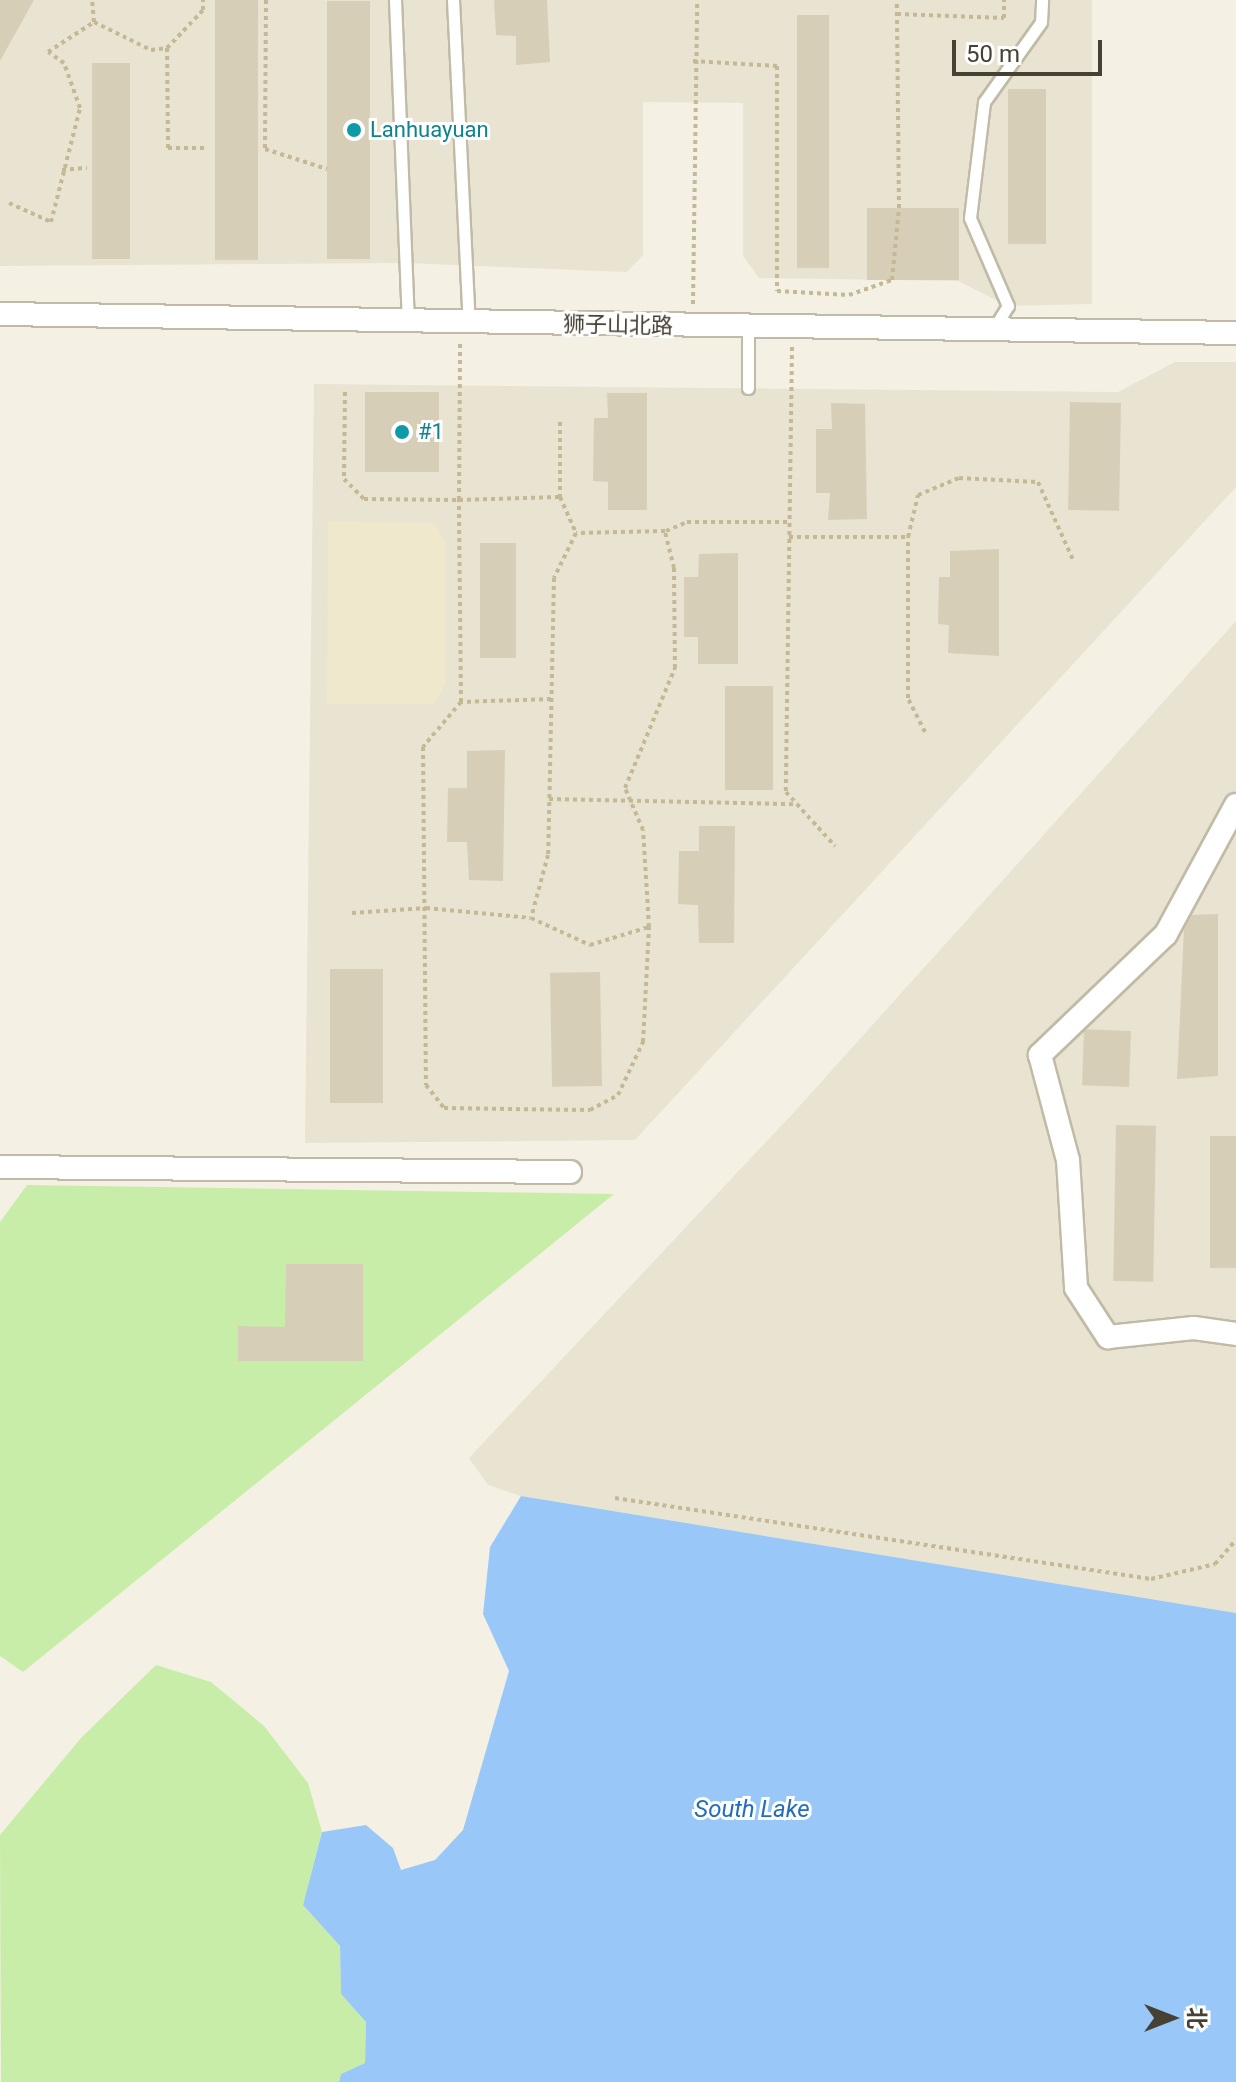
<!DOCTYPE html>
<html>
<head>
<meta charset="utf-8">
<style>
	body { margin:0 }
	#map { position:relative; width:1236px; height:2082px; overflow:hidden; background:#f4f1e4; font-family:Roboto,"Noto Sans SC",sans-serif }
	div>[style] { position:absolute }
	.residential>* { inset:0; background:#e9e3d1 }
	.education>* { inset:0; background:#efe8cc }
	.green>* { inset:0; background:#c8eda8 }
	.water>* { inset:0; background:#99c8f8 }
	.building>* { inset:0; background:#d7ceb8; transform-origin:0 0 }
	.path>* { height:4px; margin-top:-2px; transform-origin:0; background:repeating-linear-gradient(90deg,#c4b895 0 4px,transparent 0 8px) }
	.roads { filter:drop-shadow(2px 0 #c0baa6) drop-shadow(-2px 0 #c0baa6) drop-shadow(0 2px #c0baa6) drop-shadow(0 -2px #c0baa6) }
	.lane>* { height:11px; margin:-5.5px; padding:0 5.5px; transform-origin:5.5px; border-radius:5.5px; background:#fff }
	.street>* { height:22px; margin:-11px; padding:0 11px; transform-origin:11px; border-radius:11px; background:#fff }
	.dots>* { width:22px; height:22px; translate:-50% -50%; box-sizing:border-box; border:4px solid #fff; border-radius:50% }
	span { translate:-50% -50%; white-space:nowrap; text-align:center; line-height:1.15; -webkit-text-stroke:6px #fff; paint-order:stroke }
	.culture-label { font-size:22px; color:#0d838f }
	.left { translate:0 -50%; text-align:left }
	.street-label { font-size:22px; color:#474133 }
	.water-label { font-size:24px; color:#216dbe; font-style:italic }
	.north { position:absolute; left:1132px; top:1978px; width:80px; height:80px; -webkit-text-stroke:6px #fff; paint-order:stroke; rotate:90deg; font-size:22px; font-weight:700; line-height:32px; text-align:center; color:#474133 }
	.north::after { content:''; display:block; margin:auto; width:28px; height:36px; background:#474133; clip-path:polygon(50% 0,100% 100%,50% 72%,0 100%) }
	.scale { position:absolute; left:952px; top:40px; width:150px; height:36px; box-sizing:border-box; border:4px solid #474133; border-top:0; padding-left:10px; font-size:24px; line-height:28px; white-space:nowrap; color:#474133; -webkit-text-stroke:6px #fff; paint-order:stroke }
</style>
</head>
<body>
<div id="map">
	<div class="residential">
		<i style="clip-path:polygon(0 0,1092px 0,1092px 304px,1008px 306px,958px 281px,759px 278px,743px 256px,743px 103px,643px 102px,643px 255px,627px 272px,406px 263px,0 266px)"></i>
		<i style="clip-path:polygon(1175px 362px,1236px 362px,1236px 487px,635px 1140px,305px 1143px,314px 384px,1118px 392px)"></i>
		<i style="clip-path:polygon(1236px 621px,1236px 1613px,521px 1496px,488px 1485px,469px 1458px,796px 1110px)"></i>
	</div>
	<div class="education">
		<i style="clip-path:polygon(328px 521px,435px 523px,445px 542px,445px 684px,434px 704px,327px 704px)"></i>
	</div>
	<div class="green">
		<i style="clip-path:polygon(27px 1185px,614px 1194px,23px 1672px,0 1656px,0 1222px)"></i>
		<i style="clip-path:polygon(156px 1665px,211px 1682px,264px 1726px,308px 1783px,322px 1832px,303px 1905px,340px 1946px,341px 1994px,366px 2022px,365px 2063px,341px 2074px,339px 2082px,1px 2082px,0 1835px,81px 1738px)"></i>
	</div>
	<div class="water">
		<i style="clip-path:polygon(521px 1496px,1236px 1613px,1236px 2082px,339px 2082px,341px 2074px,365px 2063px,366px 2022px,341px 1994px,340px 1946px,303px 1905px,322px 1832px,366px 1825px,393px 1848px,401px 1870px,435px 1860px,463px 1830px,509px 1671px,483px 1614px,490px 1547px)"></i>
	</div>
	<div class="building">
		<i style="clip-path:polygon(0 0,34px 0,0 61px)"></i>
		<i style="left:215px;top:0;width:43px;height:260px"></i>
		<i style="clip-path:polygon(494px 0,547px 0,550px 62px,516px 65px,516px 36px,496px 35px)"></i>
		<i style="left:327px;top:1px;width:43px;height:258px"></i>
		<i style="left:797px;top:15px;width:32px;height:253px"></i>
		<i style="left:92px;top:63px;width:38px;height:196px"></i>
		<i style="left:1008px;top:89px;width:38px;height:155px"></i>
		<i style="left:867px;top:208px;width:92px;height:72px"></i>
		<i style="left:365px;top:392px;width:74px;height:80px"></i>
		<i style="clip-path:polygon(607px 393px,647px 393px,647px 510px,608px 510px,608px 482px,593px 481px,594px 418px,608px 418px)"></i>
		<i style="left:1070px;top:402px;width:51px;height:108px;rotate:1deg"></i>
		<i style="clip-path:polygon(831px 403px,865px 404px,867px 519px,828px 520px,830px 493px,816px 493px,816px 429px,832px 429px)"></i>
		<i style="left:480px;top:543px;width:36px;height:115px"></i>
		<i style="clip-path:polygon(999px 549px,999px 656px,948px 653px,949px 625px,938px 624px,939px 577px,950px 577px,950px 551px)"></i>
		<i style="clip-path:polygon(738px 553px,738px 664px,698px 664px,698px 637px,684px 637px,684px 577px,698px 577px,699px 554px)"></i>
		<i style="left:725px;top:686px;width:48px;height:104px"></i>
		<i style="clip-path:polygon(505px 750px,503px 881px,469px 880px,467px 842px,447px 842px,448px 788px,467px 788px,467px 751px)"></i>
		<i style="clip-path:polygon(699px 826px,735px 826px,734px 943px,699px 943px,698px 905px,678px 904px,679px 851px,699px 851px)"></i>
		<i style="clip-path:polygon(1218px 914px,1218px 1076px,1177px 1079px,1184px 929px,1192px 915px)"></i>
		<i style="left:330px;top:969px;width:53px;height:134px"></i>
		<i style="left:600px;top:972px;width:114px;height:50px;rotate:89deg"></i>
		<i style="left:1131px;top:1031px;width:56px;height:47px;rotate:92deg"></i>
		<i style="left:1116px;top:1125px;width:40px;height:156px;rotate:1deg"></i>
		<i style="left:1210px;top:1136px;width:26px;height:132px"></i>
		<i style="clip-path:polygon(286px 1264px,363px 1264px,363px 1361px,238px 1361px,238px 1326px,285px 1327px)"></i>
	</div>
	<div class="path">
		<i style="left:266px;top:0;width:149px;rotate:90.4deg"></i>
		<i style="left:265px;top:149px;width:65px;rotate:17.9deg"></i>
		<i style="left:897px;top:14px;width:107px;rotate:2.1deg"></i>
		<i style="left:1004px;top:18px;width:18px;rotate:-90deg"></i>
		<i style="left:94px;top:22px;width:64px;rotate:26.2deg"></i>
		<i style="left:151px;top:50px;width:16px;rotate:-7deg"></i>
		<i style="left:167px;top:48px;width:52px;rotate:-46.5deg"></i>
		<i style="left:203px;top:10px;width:10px;rotate:-90deg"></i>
		<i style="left:167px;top:48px;width:100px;rotate:89.4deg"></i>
		<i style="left:168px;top:148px;width:38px"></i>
		<i style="left:693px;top:61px;width:84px;rotate:3.4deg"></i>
		<i style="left:777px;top:66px;width:225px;rotate:90deg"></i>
		<i style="left:777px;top:291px;width:72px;rotate:3.2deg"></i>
		<i style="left:849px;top:295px;width:46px;rotate:-19.2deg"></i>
		<i style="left:892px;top:280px;width:72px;rotate:-84.4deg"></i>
		<i style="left:899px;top:208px;width:208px;rotate:-90.6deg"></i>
		<i style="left:62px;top:170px;width:25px;rotate:-5deg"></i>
		<i style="left:9px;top:203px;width:46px;rotate:24.3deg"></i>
		<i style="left:51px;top:222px;width:118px;rotate:-75.7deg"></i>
		<i style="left:80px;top:108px;width:48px;rotate:-109.6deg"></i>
		<i style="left:64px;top:63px;width:19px;rotate:-145deg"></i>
		<i style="left:48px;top:52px;width:55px;rotate:-33.1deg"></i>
		<i style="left:94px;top:22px;width:22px;rotate:-95deg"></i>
		<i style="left:693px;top:304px;width:304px;rotate:-89.2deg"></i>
		<i style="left:792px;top:347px;width:445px;rotate:90.8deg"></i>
		<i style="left:786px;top:792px;width:73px;rotate:47.8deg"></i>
		<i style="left:345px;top:392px;width:87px;rotate:90.7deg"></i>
		<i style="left:344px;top:479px;width:28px;rotate:45deg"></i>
		<i style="left:364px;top:499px;width:95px;rotate:0.6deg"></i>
		<i style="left:459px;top:500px;width:159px;rotate:-89.6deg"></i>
		<i style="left:560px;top:422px;width:75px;rotate:90deg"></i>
		<i style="left:560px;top:497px;width:39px;rotate:66deg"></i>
		<i style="left:666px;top:531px;width:23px;rotate:-23deg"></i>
		<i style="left:687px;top:522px;width:102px"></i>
		<i style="left:789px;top:537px;width:118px"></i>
		<i style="left:551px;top:699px;width:90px;rotate:178.1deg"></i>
		<i style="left:461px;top:702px;width:202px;rotate:-90.6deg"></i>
		<i style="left:459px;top:500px;width:101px;rotate:-1.7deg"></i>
		<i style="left:461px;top:702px;width:59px;rotate:130.2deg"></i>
		<i style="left:423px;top:747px;width:338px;rotate:89.5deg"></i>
		<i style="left:426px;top:1085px;width:29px;rotate:52deg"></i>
		<i style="left:444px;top:1108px;width:146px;rotate:0.8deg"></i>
		<i style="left:590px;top:1110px;width:32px;rotate:-28deg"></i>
		<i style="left:618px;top:1095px;width:59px;rotate:-64.7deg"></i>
		<i style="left:643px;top:1042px;width:115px;rotate:-87deg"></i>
		<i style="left:649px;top:927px;width:97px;rotate:-93.5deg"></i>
		<i style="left:643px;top:830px;width:46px;rotate:-113.2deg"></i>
		<i style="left:625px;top:788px;width:130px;rotate:-67.4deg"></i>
		<i style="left:675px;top:668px;width:100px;rotate:-90.6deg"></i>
		<i style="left:674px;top:568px;width:38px;rotate:-104deg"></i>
		<i style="left:665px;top:531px;width:89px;rotate:178.7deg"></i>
		<i style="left:576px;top:533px;width:50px;rotate:116.1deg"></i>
		<i style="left:554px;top:578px;width:277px;rotate:91.2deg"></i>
		<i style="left:548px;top:855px;width:65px;rotate:105.1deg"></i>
		<i style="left:531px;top:918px;width:65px;rotate:24.6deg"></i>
		<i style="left:590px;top:945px;width:62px;rotate:-17deg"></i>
		<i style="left:925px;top:732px;width:38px;rotate:-117deg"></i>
		<i style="left:908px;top:698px;width:161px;rotate:-90deg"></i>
		<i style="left:908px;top:537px;width:43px;rotate:-76.6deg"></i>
		<i style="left:918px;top:495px;width:44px;rotate:-22.5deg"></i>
		<i style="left:959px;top:478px;width:79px;rotate:2.9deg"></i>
		<i style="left:1038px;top:482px;width:88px;rotate:65.8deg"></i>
		<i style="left:549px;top:799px;width:247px;rotate:1.2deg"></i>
		<i style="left:352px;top:913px;width:74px;rotate:-3.9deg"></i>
		<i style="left:426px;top:908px;width:105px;rotate:5.4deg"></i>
		<i style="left:615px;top:1498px;width:542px;rotate:8.59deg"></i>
		<i style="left:1151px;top:1579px;width:66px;rotate:-13.2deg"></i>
		<i style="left:1215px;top:1564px;width:32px;rotate:-49deg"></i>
	</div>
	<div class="roads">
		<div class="lane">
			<i style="left:395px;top:0;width:322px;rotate:87.7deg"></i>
			<i style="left:453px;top:0;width:322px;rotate:87.2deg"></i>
			<i style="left:748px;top:327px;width:61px;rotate:90deg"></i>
			<i style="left:994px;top:328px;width:26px;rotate:-58deg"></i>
			<i style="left:1008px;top:306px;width:96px;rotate:-113.4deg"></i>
			<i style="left:970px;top:218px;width:117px;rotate:-83.1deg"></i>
			<i style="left:984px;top:102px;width:98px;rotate:-54.5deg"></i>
			<i style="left:1041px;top:22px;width:22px;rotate:-87deg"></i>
		</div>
		<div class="street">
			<i style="left:0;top:314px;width:1236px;rotate:0.88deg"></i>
			<i style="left:1236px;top:805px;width:147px;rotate:118.5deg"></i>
			<i style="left:1166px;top:934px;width:175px;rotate:136.2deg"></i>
			<i style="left:1040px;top:1055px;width:109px;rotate:75.1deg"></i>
			<i style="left:1068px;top:1160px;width:128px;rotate:86.4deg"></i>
			<i style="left:1076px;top:1288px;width:59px;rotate:56.9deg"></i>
			<i style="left:1108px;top:1337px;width:86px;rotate:-6deg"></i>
			<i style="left:1194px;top:1328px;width:42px;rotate:8.1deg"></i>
			<i style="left:0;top:1167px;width:570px;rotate:0.5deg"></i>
		</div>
	</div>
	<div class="dots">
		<i style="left:354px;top:130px;background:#0f9aa8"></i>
		<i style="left:402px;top:432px;background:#0f9aa8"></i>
	</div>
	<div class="culture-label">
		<span class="left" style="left:370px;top:130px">Lanhuayuan</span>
		<span class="left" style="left:418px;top:432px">#1</span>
	</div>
	<div class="street-label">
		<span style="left:618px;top:325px;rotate:1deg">狮子山北路</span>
	</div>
	<div class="water-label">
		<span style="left:752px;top:1810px">South Lake</span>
	</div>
	<div class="north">北</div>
	<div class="scale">50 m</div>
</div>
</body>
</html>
